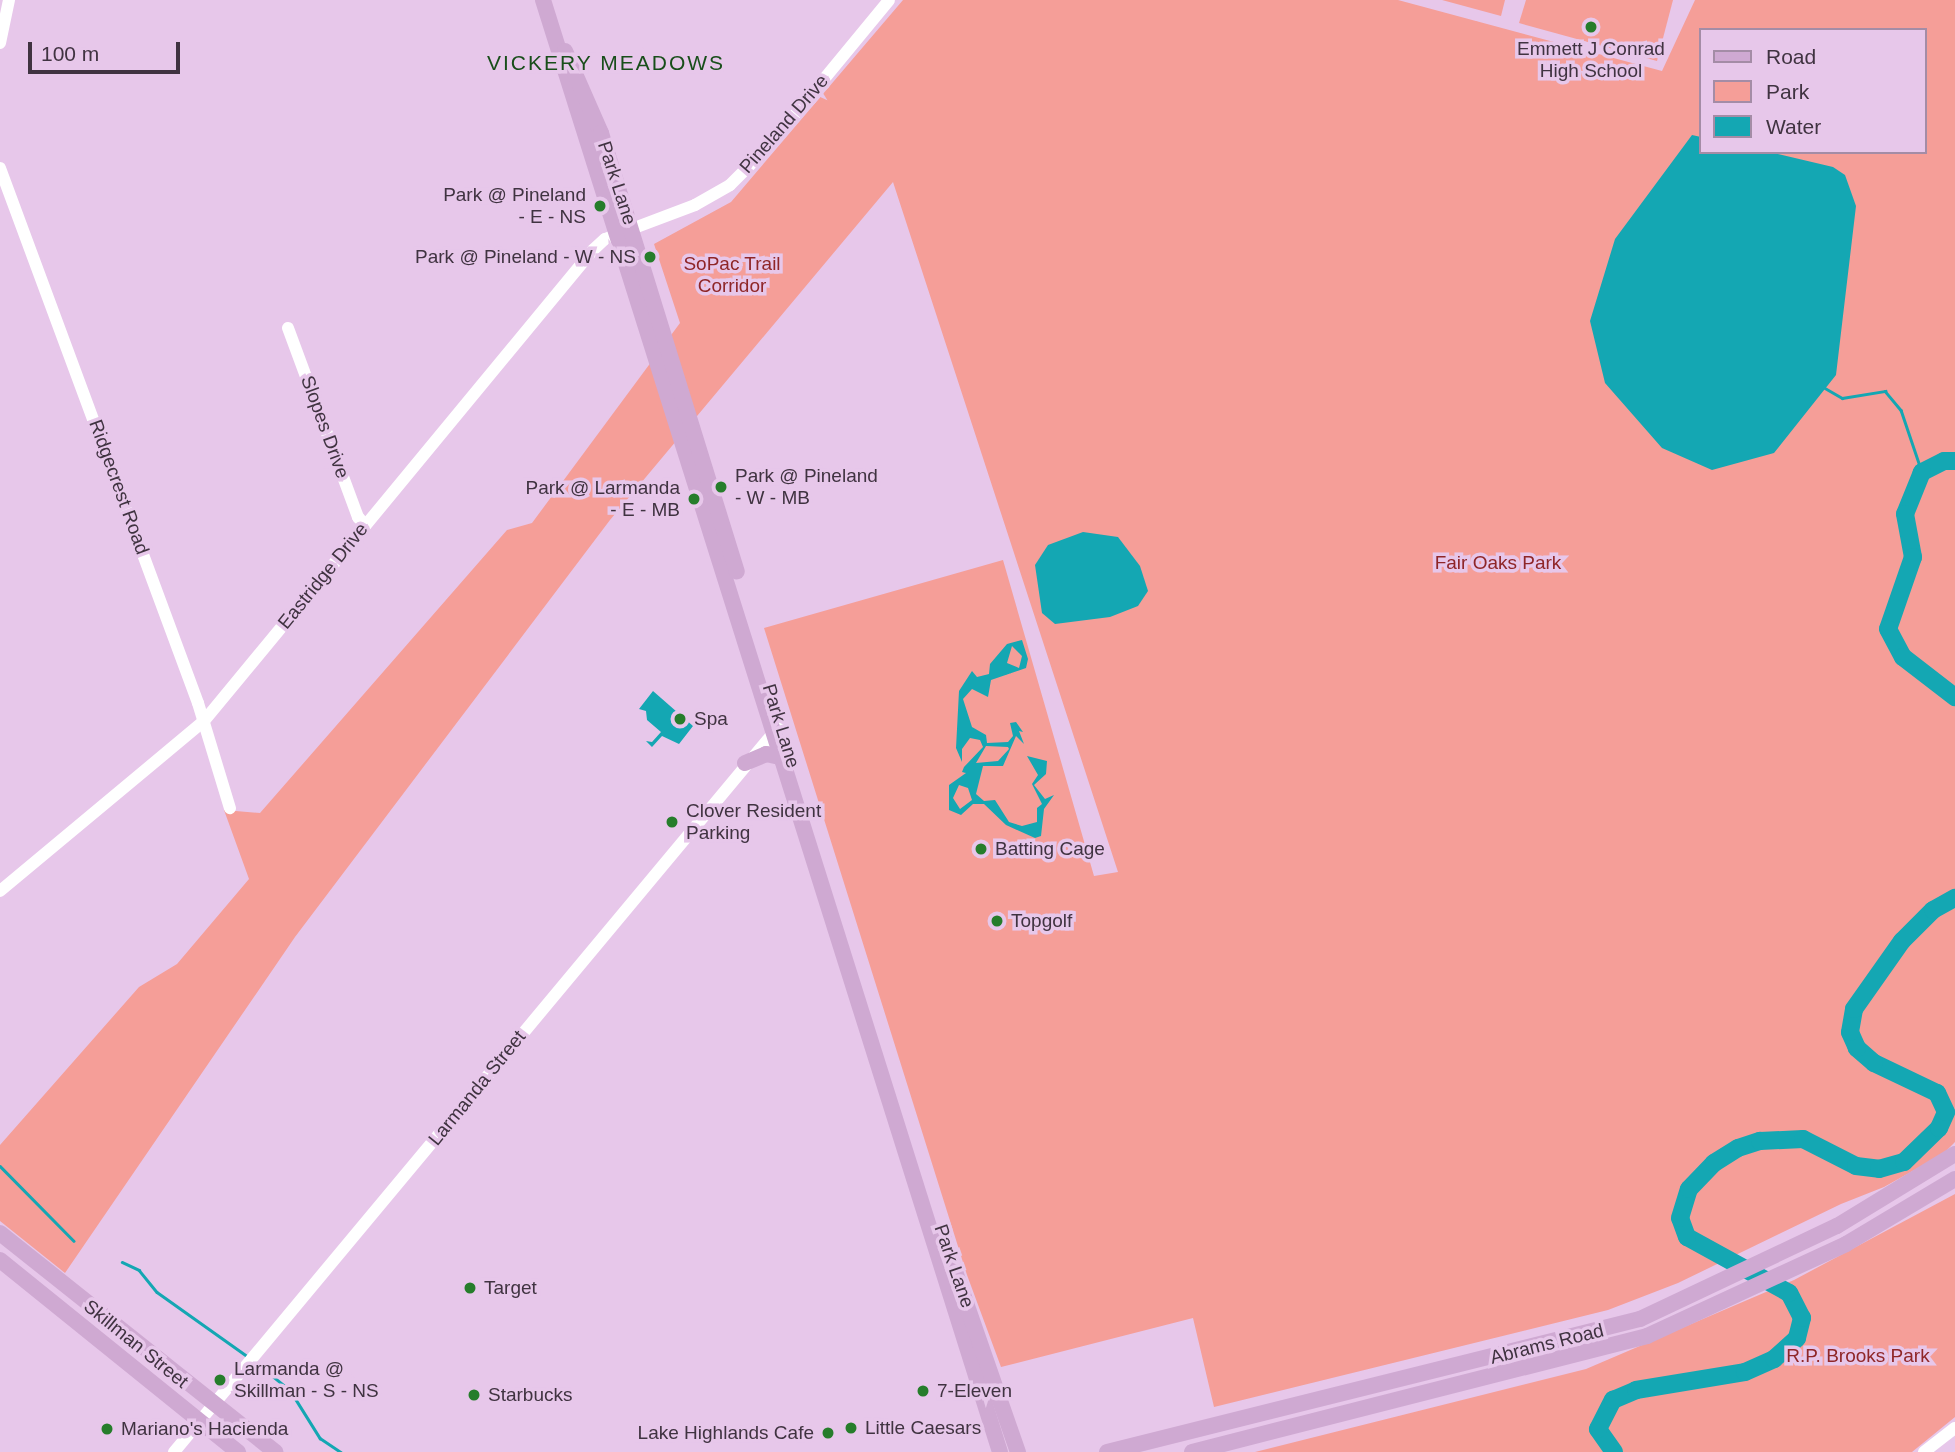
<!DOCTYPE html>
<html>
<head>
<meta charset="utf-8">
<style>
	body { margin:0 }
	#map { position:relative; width:1955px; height:1452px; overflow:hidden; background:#e7c7ea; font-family:Arial,sans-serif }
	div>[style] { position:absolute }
	.green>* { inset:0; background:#f59e98 }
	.water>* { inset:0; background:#14a7b3 }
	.stream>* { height:2.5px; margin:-1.25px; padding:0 1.25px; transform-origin:1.25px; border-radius:1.25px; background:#14a7b3 }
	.river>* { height:18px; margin:-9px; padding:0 9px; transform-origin:9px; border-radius:9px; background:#14a7b3 }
	.minor>* { height:12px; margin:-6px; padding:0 6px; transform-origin:6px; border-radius:6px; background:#fff }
	.major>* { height:16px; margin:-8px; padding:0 8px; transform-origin:8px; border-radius:8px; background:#cfa9d2 }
	.dots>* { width:19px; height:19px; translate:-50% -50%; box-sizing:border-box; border:4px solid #e7c7ea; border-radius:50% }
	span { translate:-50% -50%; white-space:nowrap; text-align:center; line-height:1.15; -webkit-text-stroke:7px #e7c7ea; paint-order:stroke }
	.poi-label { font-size:19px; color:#403341 }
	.right { translate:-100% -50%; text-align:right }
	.left { translate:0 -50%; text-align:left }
	.street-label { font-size:19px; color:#403341 }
	.park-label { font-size:19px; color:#8f2628 }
	.neighbourhood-label { font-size:21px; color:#184e1a; letter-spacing:2px }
	.legend { position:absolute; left:1699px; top:28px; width:228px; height:126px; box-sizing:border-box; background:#e7c7ea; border:2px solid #a48ca6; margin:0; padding:9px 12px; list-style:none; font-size:21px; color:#403341 }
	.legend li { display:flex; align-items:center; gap:14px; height:35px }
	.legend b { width:35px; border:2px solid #a48ca6 }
	.scale { position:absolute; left:28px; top:42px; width:152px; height:32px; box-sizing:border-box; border:4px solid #403341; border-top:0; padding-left:9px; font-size:21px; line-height:24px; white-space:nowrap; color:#403341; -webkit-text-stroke:5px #e7c7ea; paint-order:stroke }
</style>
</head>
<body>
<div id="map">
	<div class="green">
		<i style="clip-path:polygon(evenodd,903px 0,1398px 0,1662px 71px,1695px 0,1955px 0,1955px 1142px,1943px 1154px,1884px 1187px,1841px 1204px,1678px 1283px,1608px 1310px,1214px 1407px,1193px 1318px,1001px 1367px,967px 1275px,764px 628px,1003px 560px,1094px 876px,1118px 872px,893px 182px,610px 520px,295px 937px,65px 1273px,0 1221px,0 1145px,139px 987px,177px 964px,249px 879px,224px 810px,260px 813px,507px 530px,532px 523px,680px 323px,654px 244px,731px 202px,903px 0,1701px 30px,1925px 30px,1925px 152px,1701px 152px,1701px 30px)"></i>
		<i style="clip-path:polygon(1442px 0,1505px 0,1501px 16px)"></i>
		<i style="clip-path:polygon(1526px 0,1673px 0,1657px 61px,1519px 23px)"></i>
		<i style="clip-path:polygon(1955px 1194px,1955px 1417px,1912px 1452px,1255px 1452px,1586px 1369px,1794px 1280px)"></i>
	</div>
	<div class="water">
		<i style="clip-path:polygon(1692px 135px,1701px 137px,1701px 152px,1769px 152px,1833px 167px,1845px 175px,1856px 206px,1836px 375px,1774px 453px,1712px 470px,1662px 448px,1605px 383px,1590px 321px,1615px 239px)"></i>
		<i style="clip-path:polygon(1083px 532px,1118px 537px,1140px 566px,1148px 591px,1138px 606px,1110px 617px,1055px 624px,1042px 613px,1035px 565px,1048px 545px)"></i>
		<i style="clip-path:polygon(evenodd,1022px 640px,1028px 659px,1026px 668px,991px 680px,988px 697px,972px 689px,963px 699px,972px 727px,986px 735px,987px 743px,1008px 742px,1013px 736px,1010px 723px,1016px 722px,1023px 732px,1019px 731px,1024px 744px,1016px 736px,1003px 766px,983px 766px,976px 794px,984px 801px,995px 800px,1009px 822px,1022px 826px,1037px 822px,1037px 808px,1042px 804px,1032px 784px,1038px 775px,1027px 756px,1047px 761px,1046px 774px,1034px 785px,1045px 799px,1054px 795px,1044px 809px,1041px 836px,1035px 838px,1006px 825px,984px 804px,973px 804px,961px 815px,949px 810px,949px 785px,966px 773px,962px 772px,964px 767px,983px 747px,980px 740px,970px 738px,962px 749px,962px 762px,956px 748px,959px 691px,972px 671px,977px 677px,989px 674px,990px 664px,1007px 644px,1022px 640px,1012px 646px,1022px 656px,1019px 668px,1007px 663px,1012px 646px,1022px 640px,986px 746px,1008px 747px,1009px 749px,998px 761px,976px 763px,986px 746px,1022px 640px,959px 785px,968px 788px,972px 800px,960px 809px,953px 798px,959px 785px)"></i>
		<i style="clip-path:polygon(653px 691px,693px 726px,679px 744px,662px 736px,652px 747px,646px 741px,652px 742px,661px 732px,647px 720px,646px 711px,639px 709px)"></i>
	</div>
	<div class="stream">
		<i style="left:1825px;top:388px;width:20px;rotate:30deg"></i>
		<i style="left:1842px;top:398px;width:44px;rotate:-9.2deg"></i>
		<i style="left:1885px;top:391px;width:25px;rotate:50deg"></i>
		<i style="left:1901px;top:410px;width:65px;rotate:71.3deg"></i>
		<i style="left:0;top:1166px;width:105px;rotate:45.4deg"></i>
		<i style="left:122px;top:1262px;width:19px;rotate:25deg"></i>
		<i style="left:139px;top:1270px;width:28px;rotate:51deg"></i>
		<i style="left:157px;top:1292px;width:110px;rotate:35.4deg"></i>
		<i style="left:255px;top:1362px;width:45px;rotate:38.7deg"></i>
		<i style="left:290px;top:1390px;width:57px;rotate:58deg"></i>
		<i style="left:320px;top:1438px;width:25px;rotate:34deg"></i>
	</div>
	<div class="river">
		<i style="left:1955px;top:461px;width:11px;rotate:180deg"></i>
		<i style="left:1944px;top:461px;width:25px;rotate:153deg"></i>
		<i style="left:1922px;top:472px;width:45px;rotate:112deg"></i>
		<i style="left:1905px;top:514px;width:44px;rotate:79.5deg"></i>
		<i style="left:1913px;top:557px;width:76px;rotate:109.1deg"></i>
		<i style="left:1888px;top:629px;width:32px;rotate:62deg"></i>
		<i style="left:1903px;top:657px;width:66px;rotate:37.6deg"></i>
		<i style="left:1614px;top:1452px;width:28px;rotate:-125deg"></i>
		<i style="left:1598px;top:1429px;width:33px;rotate:-63deg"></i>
		<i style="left:1613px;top:1400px;width:25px;rotate:-23deg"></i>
		<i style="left:1636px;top:1390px;width:110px;rotate:-9.4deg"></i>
		<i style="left:1745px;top:1372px;width:32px;rotate:-24deg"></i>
		<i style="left:1774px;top:1359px;width:31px;rotate:-42deg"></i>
		<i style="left:1797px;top:1338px;width:21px;rotate:-76deg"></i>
		<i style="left:1802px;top:1318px;width:28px;rotate:-117deg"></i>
		<i style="left:1789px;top:1293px;width:116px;rotate:-151.2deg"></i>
		<i style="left:1687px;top:1237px;width:20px;rotate:-110deg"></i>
		<i style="left:1680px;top:1218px;width:30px;rotate:-73deg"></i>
		<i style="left:1689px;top:1189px;width:36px;rotate:-46deg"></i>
		<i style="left:1714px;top:1163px;width:28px;rotate:-32deg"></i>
		<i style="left:1738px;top:1148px;width:23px;rotate:-18deg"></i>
		<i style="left:1760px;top:1141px;width:43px;rotate:-2.7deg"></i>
		<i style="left:1803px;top:1139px;width:59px;rotate:27deg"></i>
		<i style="left:1856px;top:1166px;width:23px;rotate:7deg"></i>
		<i style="left:1879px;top:1169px;width:26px;rotate:-16deg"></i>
		<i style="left:1904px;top:1162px;width:49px;rotate:-44.2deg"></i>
		<i style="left:1939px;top:1128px;width:17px;rotate:-66deg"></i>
		<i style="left:1946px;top:1112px;width:21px;rotate:-115deg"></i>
		<i style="left:1937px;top:1093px;width:70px;rotate:-154.5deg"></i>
		<i style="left:1874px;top:1063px;width:23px;rotate:-139deg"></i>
		<i style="left:1857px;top:1048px;width:17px;rotate:-114deg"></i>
		<i style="left:1850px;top:1032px;width:23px;rotate:-80deg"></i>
		<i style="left:1854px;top:1009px;width:83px;rotate:-54.8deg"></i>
		<i style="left:1902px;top:941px;width:44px;rotate:-45deg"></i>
		<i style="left:1933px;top:910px;width:25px;rotate:-29deg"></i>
	</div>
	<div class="minor">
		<i style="left:0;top:43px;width:44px;rotate:-78.2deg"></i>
		<i style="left:0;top:168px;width:570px;rotate:69.69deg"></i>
		<i style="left:198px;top:703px;width:110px;rotate:73.1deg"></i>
		<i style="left:288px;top:328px;width:202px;rotate:69.7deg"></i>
		<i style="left:358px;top:517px;width:11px;rotate:49deg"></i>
		<i style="left:0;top:891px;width:266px;rotate:-39.8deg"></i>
		<i style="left:204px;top:721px;width:611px;rotate:-50.45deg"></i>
		<i style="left:593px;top:250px;width:16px;rotate:-43deg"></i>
		<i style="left:605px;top:239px;width:96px;rotate:-20.7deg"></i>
		<i style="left:695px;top:205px;width:40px;rotate:-29.7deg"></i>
		<i style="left:730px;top:185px;width:54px;rotate:-45deg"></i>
		<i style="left:768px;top:147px;width:190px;rotate:-50.5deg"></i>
		<i style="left:174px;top:1452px;width:946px;rotate:-50.19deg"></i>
		<i style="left:1924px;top:1452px;width:39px;rotate:-38deg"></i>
	</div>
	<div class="major">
		<i style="left:543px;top:0;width:1522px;rotate:72.53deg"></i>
		<i style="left:565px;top:51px;width:90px;rotate:66.3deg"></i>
		<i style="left:601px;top:133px;width:459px;rotate:72.8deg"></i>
		<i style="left:745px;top:763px;width:23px;rotate:-23deg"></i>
		<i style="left:766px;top:754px;width:14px;rotate:12deg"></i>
		<i style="left:0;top:1233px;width:352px;rotate:38.5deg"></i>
		<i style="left:942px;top:1234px;width:231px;rotate:70.8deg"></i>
		<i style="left:0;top:1260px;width:306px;rotate:38.9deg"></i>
		<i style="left:1107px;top:1452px;width:549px;rotate:-14.01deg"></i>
		<i style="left:1640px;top:1319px;width:218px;rotate:-25.3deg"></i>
		<i style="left:1837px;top:1226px;width:138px;rotate:-31.4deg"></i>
		<i style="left:1192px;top:1452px;width:470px;rotate:-14.3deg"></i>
		<i style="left:1647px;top:1336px;width:219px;rotate:-24.8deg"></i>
		<i style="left:1846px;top:1244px;width:127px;rotate:-30.8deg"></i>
	</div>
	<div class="dots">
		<i style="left:1591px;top:27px;background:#267d2b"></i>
		<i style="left:600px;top:206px;background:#267d2b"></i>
		<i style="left:650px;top:257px;background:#267d2b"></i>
		<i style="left:721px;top:487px;background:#267d2b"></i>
		<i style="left:694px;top:499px;background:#267d2b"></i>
		<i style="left:680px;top:719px;background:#267d2b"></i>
		<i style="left:672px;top:822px;background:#267d2b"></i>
		<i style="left:981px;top:849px;background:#267d2b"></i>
		<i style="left:997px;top:921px;background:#267d2b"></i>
		<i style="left:470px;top:1288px;background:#267d2b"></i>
		<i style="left:220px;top:1380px;background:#267d2b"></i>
		<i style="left:923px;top:1391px;background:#267d2b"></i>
		<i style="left:474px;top:1395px;background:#267d2b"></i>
		<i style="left:851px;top:1428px;background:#267d2b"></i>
		<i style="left:107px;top:1429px;background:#267d2b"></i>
		<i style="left:828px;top:1433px;background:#267d2b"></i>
	</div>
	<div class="poi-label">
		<span style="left:1591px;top:60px">Emmett J Conrad<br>High School</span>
		<span class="right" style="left:586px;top:206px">Park @ Pineland<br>- E - NS</span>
		<span class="right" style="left:636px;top:257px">Park @ Pineland - W - NS</span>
		<span class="left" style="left:735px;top:487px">Park @ Pineland<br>- W - MB</span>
		<span class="right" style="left:680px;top:499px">Park @ Larmanda<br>- E - MB</span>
		<span class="left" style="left:694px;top:719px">Spa</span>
		<span class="left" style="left:686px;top:822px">Clover Resident<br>Parking</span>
		<span class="left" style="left:995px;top:849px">Batting Cage</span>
		<span class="left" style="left:1011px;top:921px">Topgolf</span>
		<span class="left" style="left:484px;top:1288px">Target</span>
		<span class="left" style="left:234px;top:1380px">Larmanda @<br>Skillman - S - NS</span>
		<span class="left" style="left:937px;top:1391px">7-Eleven</span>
		<span class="left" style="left:488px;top:1395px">Starbucks</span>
		<span class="left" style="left:865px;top:1428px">Little Caesars</span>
		<span class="left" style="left:121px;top:1429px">Mariano's Hacienda</span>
		<span class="right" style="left:814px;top:1433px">Lake Highlands Cafe</span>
	</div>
	<div class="street-label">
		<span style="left:784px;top:124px;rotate:-49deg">Pineland Drive</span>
		<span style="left:617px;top:183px;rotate:72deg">Park Lane</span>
		<span style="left:325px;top:427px;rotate:70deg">Slopes Drive</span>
		<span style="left:119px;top:487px;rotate:70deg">Ridgecrest Road</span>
		<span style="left:323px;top:576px;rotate:-51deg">Eastridge Drive</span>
		<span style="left:781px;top:726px;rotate:73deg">Park Lane</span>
		<span style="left:477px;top:1088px;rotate:-51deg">Larmanda Street</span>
		<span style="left:954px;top:1266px;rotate:71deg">Park Lane</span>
		<span style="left:136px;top:1344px;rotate:39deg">Skillman Street</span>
		<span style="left:1547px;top:1344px;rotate:-14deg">Abrams Road</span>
	</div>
	<div class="park-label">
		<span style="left:732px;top:275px">SoPac Trail<br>Corridor</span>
		<span style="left:1498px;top:563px">Fair Oaks Park</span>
		<span style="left:1858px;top:1356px">R.P. Brooks Park</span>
	</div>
	<div class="neighbourhood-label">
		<span style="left:606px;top:63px">VICKERY MEADOWS</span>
	</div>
	<ul class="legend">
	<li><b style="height:9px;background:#cfa9d2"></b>Road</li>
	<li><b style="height:19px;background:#f59e98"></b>Park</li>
	<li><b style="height:19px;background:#14a7b3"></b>Water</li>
	</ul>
	<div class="scale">100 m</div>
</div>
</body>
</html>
